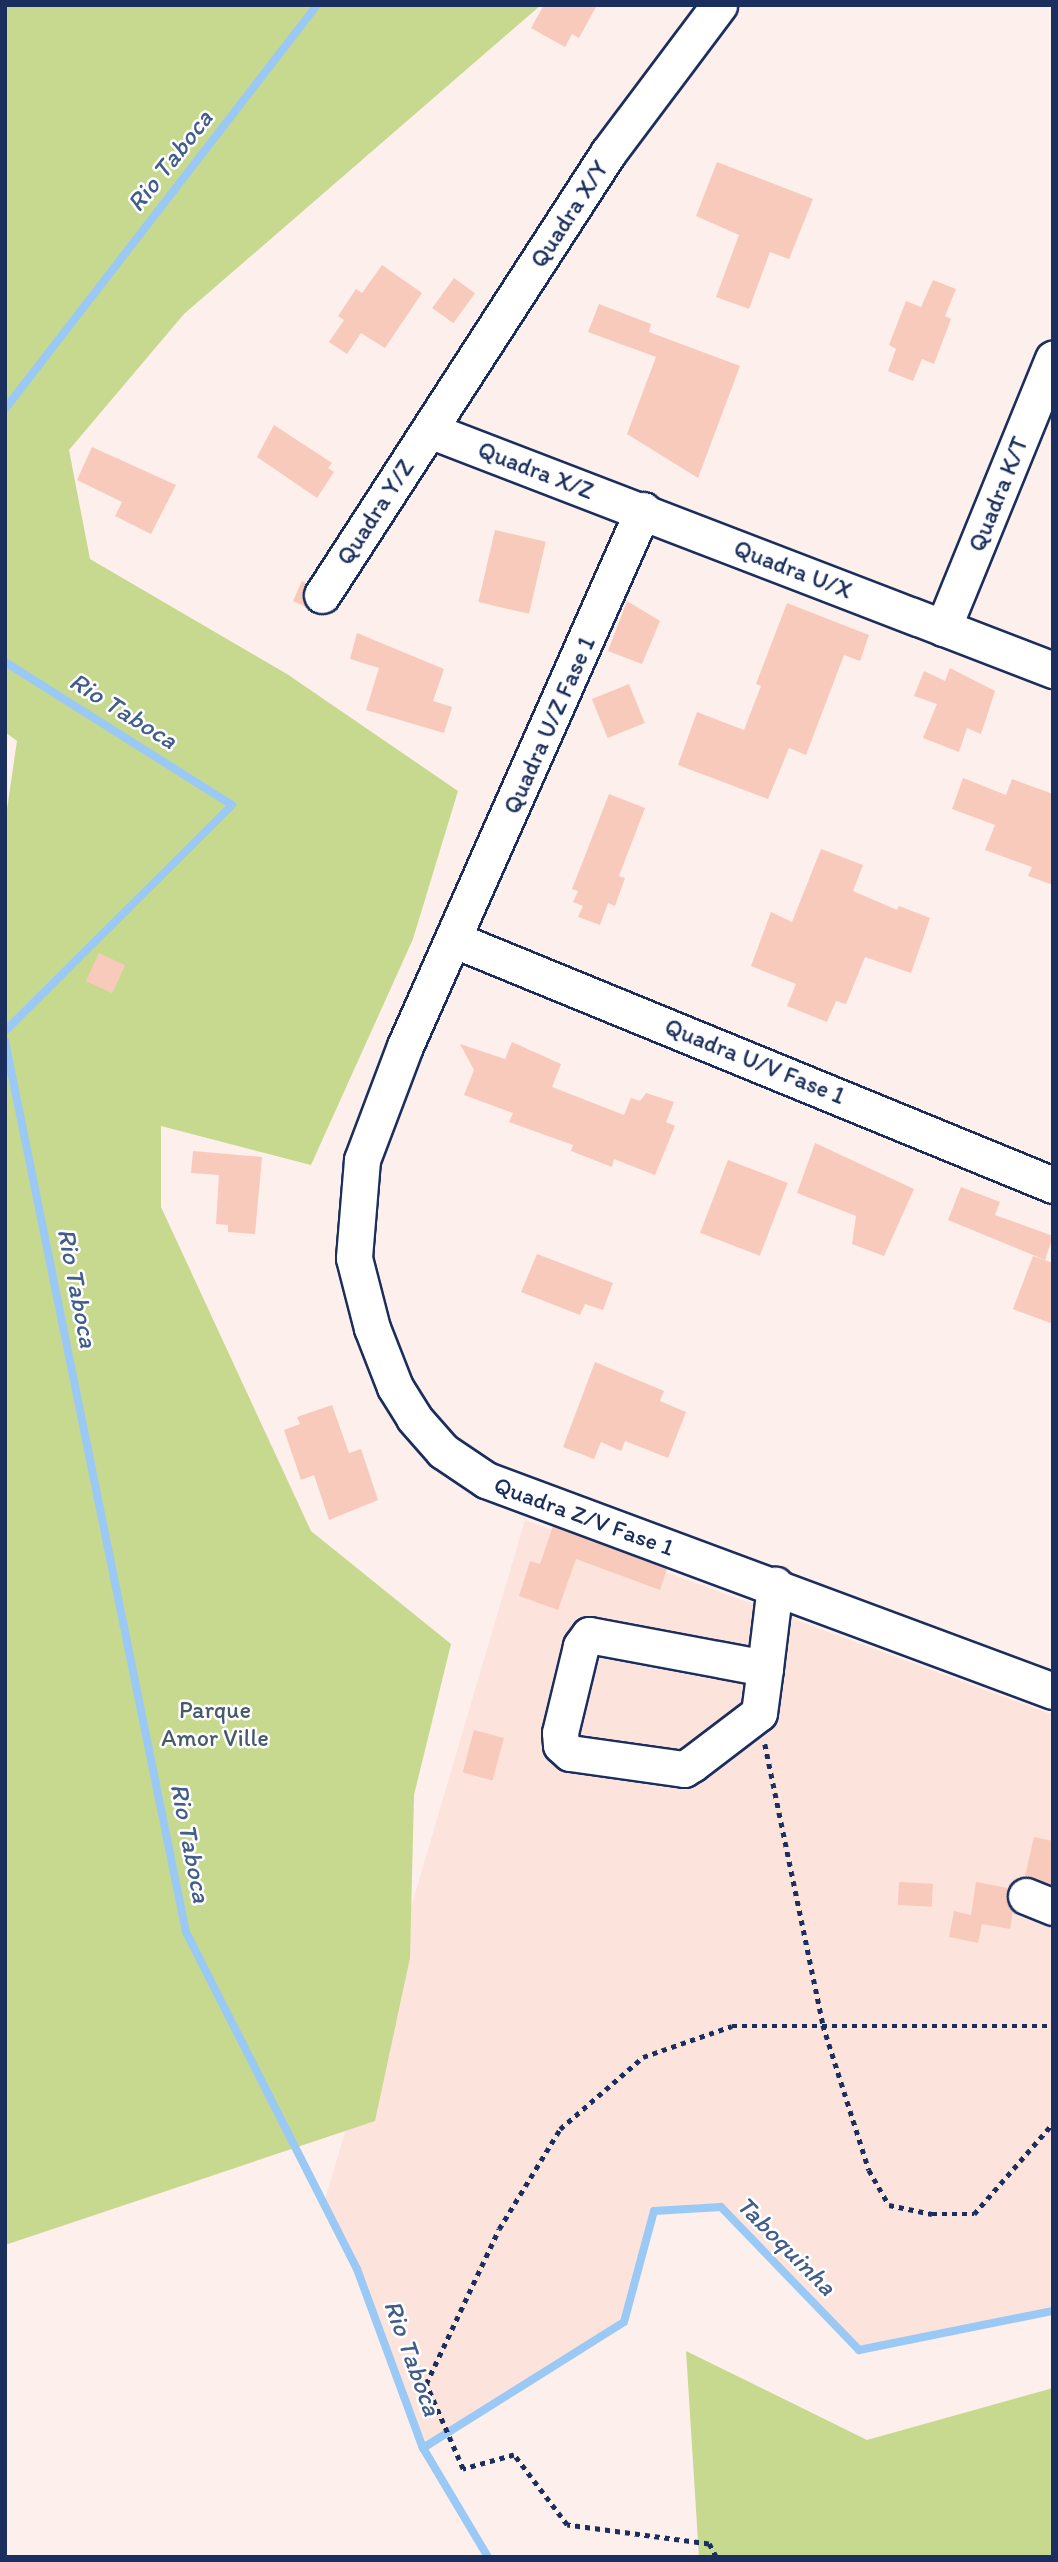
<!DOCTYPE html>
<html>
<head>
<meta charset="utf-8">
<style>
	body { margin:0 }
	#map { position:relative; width:1058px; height:2562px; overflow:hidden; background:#fdefeb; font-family:Itim,sans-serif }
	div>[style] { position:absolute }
	.built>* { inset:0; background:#fce4dd }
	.green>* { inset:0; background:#c7d98e }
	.stream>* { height:8px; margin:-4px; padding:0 4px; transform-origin:4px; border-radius:4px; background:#9ac9f5 }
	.building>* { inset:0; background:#f8cabc; transform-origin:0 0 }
	.path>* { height:4.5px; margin-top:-2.25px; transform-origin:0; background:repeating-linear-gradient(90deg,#1b2f5e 0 5px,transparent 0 10px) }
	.roads { filter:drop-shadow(2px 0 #1b2f5e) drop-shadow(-2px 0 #1b2f5e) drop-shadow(0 2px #1b2f5e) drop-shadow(0 -2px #1b2f5e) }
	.minor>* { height:35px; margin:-17.5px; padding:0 17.5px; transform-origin:17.5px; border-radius:17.5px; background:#fff }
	span { translate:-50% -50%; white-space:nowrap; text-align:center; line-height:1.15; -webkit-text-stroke:5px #fff; paint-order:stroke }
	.street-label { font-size:24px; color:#1b2f5e }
	.park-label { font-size:24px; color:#465a6a }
	.water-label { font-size:26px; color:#415d8b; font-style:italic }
	.frame { position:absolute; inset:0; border:7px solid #1b2f5e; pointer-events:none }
</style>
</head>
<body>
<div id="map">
	<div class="built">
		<i style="clip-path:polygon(525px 1520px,1053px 1715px,1053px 2311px,859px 2350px,721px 2207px,654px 2211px,624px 2322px,423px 2448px,357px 2269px,324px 2203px)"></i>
	</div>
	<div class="green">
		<i style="clip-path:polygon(5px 5px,541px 5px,184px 314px,69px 450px,90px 559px,287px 674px,458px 791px,413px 939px,311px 1165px,161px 1126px,161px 1207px,311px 1531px,451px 1644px,414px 1795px,410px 1958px,375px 2121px,5px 2245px,5px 823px,17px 741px,5px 732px)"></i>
		<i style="clip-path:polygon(686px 2351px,867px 2440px,1053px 2388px,1053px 2557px,699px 2557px)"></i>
	</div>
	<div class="stream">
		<i style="left:5px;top:409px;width:510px;rotate:-52.32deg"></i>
		<i style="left:5px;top:662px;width:268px;rotate:32.2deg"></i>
		<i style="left:232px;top:805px;width:320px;rotate:135.1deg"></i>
		<i style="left:5px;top:1041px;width:909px;rotate:78.52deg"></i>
		<i style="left:186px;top:1932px;width:378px;rotate:63.1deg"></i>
		<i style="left:357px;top:2269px;width:191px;rotate:69.8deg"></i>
		<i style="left:488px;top:2557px;width:127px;rotate:-120.8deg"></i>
		<i style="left:423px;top:2448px;width:237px;rotate:-32.1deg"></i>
		<i style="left:624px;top:2322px;width:115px;rotate:-74.9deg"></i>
		<i style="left:654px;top:2211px;width:67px;rotate:-3.4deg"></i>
		<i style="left:721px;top:2207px;width:199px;rotate:46deg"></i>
		<i style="left:859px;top:2350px;width:198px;rotate:-11.4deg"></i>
	</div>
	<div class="building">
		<i style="clip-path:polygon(544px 5px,597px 5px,579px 38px,572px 34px,565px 47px,531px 28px)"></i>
		<i style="clip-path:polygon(717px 162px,813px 199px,789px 259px,770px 252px,749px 309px,716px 297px,739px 235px,696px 216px)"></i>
		<i style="clip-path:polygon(382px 265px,422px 293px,385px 348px,361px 333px,347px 354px,329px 342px,344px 320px,338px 316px,356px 289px,362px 293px)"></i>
		<i style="left:454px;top:278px;width:26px;height:37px;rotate:36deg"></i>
		<i style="clip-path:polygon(933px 280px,956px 289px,945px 316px,951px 319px,934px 364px,922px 359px,913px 381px,888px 371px,896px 349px,889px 345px,906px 301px,921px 307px)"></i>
		<i style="clip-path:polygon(599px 304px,651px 324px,649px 332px,740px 366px,698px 478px,627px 434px,656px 357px,588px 332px)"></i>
		<i style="clip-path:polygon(274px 425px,332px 463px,328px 468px,334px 472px,317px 498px,257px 457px)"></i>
		<i style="clip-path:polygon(92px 447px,176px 485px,151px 534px,115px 516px,122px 502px,77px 480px)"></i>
		<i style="left:495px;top:530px;width:52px;height:74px;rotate:13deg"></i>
		<i style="clip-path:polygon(302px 581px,306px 583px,302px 595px,306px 607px,293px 601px)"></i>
		<i style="clip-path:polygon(627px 601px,660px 621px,642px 664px,608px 651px)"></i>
		<i style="clip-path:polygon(787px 603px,869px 635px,860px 661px,844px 655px,806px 755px,789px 748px,768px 799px,678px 765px,697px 712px,744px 730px,761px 686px,756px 684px)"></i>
		<i style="clip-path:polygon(357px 633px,444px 669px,433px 701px,452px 707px,444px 733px,366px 710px,379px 668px,350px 659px)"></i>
		<i style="clip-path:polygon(950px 668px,995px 691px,981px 734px,967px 728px,959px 752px,923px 738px,937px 704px,914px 696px,924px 671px,945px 681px)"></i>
		<i style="left:629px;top:684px;width:42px;height:40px;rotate:68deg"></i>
		<i style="clip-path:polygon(963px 778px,1006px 795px,1012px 779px,1053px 794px,1053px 885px,1028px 876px,1032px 867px,985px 850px,995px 825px,952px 809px)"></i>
		<i style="clip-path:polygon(609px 794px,645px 808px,619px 876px,625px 878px,615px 906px,608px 903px,600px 925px,578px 917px,583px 906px,573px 902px,578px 891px,572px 889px)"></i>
		<i style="clip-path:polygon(821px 849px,863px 865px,853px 891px,897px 910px,899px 906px,930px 918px,911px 973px,865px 957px,846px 1004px,836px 1001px,827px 1022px,787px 1006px,796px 984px,751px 966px,771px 912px,792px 922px)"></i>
		<i style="left:99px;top:953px;width:29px;height:31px;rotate:25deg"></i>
		<i style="clip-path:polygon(512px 1042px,561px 1064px,552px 1087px,624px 1115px,631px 1098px,640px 1101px,646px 1093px,674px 1102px,666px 1122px,675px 1126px,655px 1175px,614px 1159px,612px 1167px,571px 1151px,573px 1145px,509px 1122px,513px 1113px,464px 1095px,474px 1070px,460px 1044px,505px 1059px)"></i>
		<i style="clip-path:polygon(815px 1143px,914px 1189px,884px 1256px,852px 1244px,856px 1216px,797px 1193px)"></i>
		<i style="clip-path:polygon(193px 1151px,262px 1157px,255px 1234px,228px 1232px,228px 1225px,216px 1224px,219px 1175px,191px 1173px)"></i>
		<i style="left:728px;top:1160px;width:64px;height:78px;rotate:21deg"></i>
		<i style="clip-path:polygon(961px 1187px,1000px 1202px,995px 1215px,1053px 1236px,1045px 1260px,948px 1220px)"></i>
		<i style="clip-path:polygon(537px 1254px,613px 1283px,603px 1310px,585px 1304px,580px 1315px,521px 1292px)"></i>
		<i style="clip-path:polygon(1033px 1256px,1053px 1263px,1053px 1324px,1013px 1309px)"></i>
		<i style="clip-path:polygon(595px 1362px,664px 1391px,660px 1401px,686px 1412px,668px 1458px,625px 1441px,621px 1451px,601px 1442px,594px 1459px,563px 1447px)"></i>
		<i style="clip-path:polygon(332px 1405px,349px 1453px,361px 1449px,378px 1500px,329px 1520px,314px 1475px,301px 1480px,284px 1430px,300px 1424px,297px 1417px)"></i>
		<i style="clip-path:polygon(553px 1526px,667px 1569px,660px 1590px,576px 1559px,558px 1610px,519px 1596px,530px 1561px,540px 1564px)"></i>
		<i style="left:474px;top:1730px;width:31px;height:44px;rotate:15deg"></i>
		<i style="clip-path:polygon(1034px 1837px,1053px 1841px,1053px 1885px,1025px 1876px)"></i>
		<i style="left:899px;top:1882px;width:34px;height:23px;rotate:3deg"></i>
		<i style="clip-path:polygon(976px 1882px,1008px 1888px,1006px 1899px,1013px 1911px,1010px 1929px,982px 1924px,978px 1943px,949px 1937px,954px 1911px,971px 1915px)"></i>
	</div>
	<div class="path">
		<i style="left:765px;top:1744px;width:287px;rotate:78.3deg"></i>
		<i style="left:823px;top:2025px;width:152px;rotate:72.4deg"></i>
		<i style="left:869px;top:2170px;width:40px;rotate:60.3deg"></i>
		<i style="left:889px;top:2205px;width:44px;rotate:11.8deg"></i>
		<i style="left:932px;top:2214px;width:42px"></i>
		<i style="left:974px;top:2214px;width:121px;rotate:-49deg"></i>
		<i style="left:716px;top:2557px;width:15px;rotate:-118deg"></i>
		<i style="left:709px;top:2544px;width:143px;rotate:-172.4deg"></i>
		<i style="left:567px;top:2525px;width:88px;rotate:-127.1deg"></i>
		<i style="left:514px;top:2455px;width:53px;rotate:164.6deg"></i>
		<i style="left:463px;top:2469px;width:93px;rotate:-113.5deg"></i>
		<i style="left:426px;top:2384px;width:171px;rotate:-64.8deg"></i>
		<i style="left:499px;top:2229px;width:117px;rotate:-58.6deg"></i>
		<i style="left:560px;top:2129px;width:110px;rotate:-40.9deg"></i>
		<i style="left:643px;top:2057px;width:94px;rotate:-19.2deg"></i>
		<i style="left:732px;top:2026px;width:321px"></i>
	</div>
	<div class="roads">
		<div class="minor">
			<i style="left:429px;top:430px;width:669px;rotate:21.04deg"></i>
			<i style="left:643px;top:510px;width:586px;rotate:113.94deg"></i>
			<i style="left:405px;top:1046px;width:122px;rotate:110.7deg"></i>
			<i style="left:362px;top:1160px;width:98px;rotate:94.7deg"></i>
			<i style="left:354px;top:1258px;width:72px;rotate:75.6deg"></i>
			<i style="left:372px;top:1328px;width:63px;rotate:68.7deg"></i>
			<i style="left:395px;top:1387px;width:36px;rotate:58deg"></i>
			<i style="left:414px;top:1418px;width:44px;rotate:48.7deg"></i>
			<i style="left:443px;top:1451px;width:52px;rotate:34deg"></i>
			<i style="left:486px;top:1480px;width:605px;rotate:20.41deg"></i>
			<i style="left:322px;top:595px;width:526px;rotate:-57.09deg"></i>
			<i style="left:608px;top:153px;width:185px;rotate:-53.1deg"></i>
			<i style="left:943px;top:628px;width:291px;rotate:-67.8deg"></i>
			<i style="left:455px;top:940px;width:646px;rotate:22.28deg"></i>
			<i style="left:765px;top:1668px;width:179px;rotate:-169.4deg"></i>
			<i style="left:589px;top:1635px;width:14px;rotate:126deg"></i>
			<i style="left:581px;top:1646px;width:89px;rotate:103.6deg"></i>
			<i style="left:560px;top:1733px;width:12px;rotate:85deg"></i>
			<i style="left:561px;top:1745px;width:12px;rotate:42deg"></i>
			<i style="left:570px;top:1753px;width:115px;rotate:8deg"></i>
			<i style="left:684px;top:1769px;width:9px;rotate:-32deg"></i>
			<i style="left:692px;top:1764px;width:84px;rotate:-37.3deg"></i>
			<i style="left:759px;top:1713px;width:45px;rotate:-82.4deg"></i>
			<i style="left:765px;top:1668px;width:84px;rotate:-83.1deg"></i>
			<i style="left:1026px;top:1896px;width:29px;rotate:22deg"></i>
		</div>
	</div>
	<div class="street-label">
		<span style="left:569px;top:214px;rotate:-57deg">Quadra X/Y</span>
		<span style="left:536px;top:470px;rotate:21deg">Quadra X/Z</span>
		<span style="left:998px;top:494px;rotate:-68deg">Quadra K/T</span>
		<span style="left:375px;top:512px;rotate:-57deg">Quadra Y/Z</span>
		<span style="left:793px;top:569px;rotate:21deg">Quadra U/X</span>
		<span style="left:549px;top:725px;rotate:-66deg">Quadra U/Z Fase 1</span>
		<span style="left:755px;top:1061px;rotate:22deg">Quadra U/V Fase 1</span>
		<span style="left:584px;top:1516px;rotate:20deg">Quadra Z/V Fase 1</span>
	</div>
	<div class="park-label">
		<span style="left:215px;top:1724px">Parque<br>Amor Ville</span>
	</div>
	<div class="water-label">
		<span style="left:170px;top:161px;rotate:-52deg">Rio Taboca</span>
		<span style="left:123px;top:711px;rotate:32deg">Rio Taboca</span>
		<span style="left:77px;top:1288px;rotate:79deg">Rio Taboca</span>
		<span style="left:190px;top:1843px;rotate:79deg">Rio Taboca</span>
		<span style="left:786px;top:2246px;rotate:45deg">Taboquinha</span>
		<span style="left:412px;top:2358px;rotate:70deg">Rio Taboca</span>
	</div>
	<div class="frame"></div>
</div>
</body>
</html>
